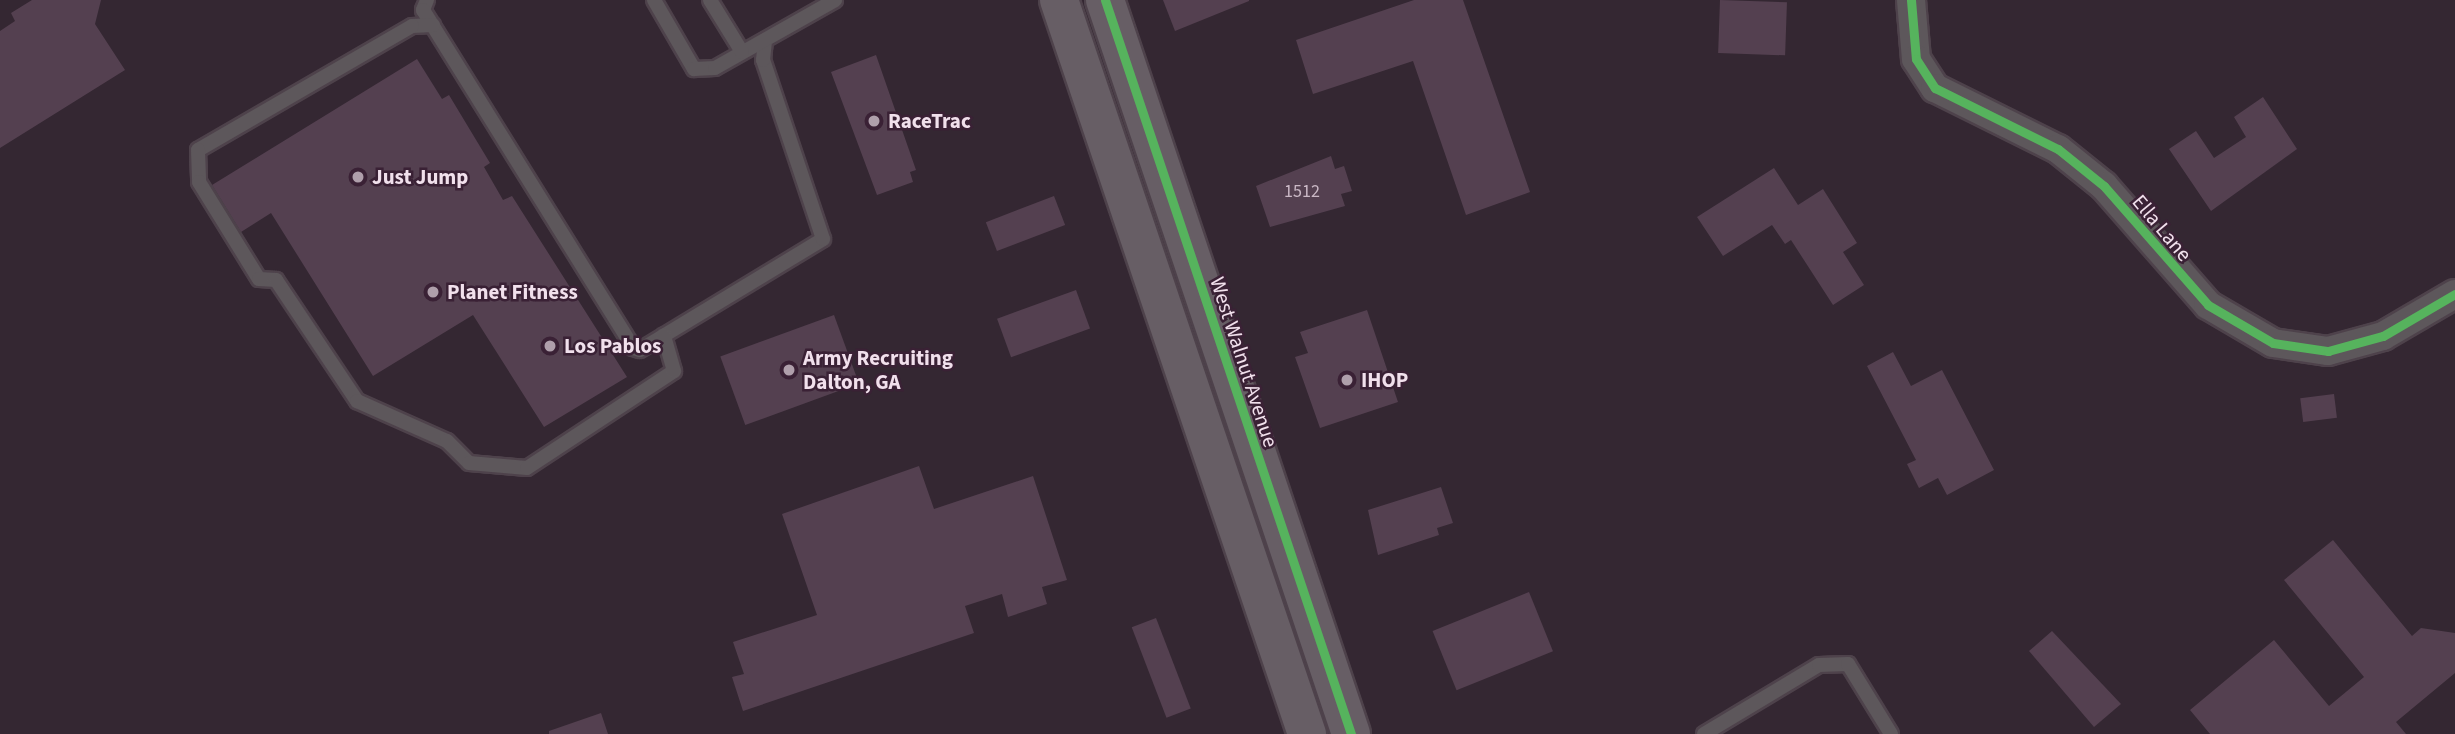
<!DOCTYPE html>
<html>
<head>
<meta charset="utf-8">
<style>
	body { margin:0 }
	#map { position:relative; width:2455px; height:734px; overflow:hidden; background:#342732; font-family:"Source Sans 3",sans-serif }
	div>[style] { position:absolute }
	.building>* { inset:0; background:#544050; transform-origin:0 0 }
	.roads { filter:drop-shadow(2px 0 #4e424b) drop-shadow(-2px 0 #4e424b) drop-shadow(0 2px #4e424b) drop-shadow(0 -2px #4e424b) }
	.service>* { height:14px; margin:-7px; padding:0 7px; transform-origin:7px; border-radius:7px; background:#5d575b }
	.minor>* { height:28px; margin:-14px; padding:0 14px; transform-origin:14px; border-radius:14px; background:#5d575b }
	.primary>* { height:38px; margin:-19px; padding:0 19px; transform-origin:19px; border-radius:19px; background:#675e65 }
	.cycleway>* { height:9px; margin:-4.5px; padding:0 4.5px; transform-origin:4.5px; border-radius:4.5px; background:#56b35d }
	.dots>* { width:19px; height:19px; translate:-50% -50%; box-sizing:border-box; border:4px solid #3a2135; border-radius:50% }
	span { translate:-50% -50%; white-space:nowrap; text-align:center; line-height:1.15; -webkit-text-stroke:5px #3a2135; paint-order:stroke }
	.number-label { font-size:18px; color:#cab8c5 }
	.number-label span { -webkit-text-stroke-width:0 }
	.poi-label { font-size:21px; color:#f1e0ec; font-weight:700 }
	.left { translate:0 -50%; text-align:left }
	.street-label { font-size:21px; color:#f1e0ec }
</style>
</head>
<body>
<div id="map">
	<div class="building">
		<i style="clip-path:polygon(32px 0,101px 0,95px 24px,125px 70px,0 148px,0 31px,15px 21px,11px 13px)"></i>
		<i style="clip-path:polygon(1163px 0,1249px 0,1249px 1px,1175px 31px)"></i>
		<i style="clip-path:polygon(1414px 0,1463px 0,1530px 192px,1466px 215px,1413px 61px,1313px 94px,1296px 40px)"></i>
		<i style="left:1720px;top:0;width:67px;height:53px;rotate:2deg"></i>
		<i style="clip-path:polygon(876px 55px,916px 170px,910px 172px,913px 182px,877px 195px,831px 72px)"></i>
		<i style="clip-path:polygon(417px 59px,442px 99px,449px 95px,490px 163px,484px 167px,503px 200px,512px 196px,627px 377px,544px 427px,473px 315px,373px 376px,271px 213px,241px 232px,212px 185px)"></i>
		<i style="clip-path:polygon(2263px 97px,2297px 149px,2211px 211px,2169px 149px,2196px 131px,2214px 158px,2246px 137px,2234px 117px)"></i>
		<i style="clip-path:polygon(1331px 156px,1335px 169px,1344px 166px,1352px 191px,1341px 194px,1345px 206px,1270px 227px,1256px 186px)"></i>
		<i style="clip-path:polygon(1774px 168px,1798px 205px,1823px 189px,1857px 243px,1843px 252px,1864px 285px,1833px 305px,1791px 240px,1785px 244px,1772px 225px,1723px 256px,1697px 217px)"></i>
		<i style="left:1054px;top:196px;width:31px;height:73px;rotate:69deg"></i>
		<i style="left:1076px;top:290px;width:41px;height:84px;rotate:70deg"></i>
		<i style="clip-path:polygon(1367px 310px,1398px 402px,1320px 428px,1295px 357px,1308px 353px,1300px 332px)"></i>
		<i style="left:834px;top:315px;width:73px;height:121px;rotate:70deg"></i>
		<i style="clip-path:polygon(1893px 352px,1911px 386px,1942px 370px,1994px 470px,1947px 495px,1938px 478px,1919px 488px,1907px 464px,1916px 460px,1867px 366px)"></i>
		<i style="left:2334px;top:394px;width:24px;height:34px;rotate:83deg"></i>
		<i style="clip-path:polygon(919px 466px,934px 509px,1033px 476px,1067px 580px,1042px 587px,1047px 604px,1008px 617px,1002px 594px,965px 606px,974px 633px,743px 711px,732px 677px,744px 674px,733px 642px,817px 615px,782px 514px)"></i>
		<i style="clip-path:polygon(1441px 487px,1453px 523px,1437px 528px,1439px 535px,1378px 555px,1368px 510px)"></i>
		<i style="clip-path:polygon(2333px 540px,2412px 636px,2421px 628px,2455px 633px,2455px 673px,2396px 722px,2406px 734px,2210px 734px,2190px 710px,2274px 640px,2329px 706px,2364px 677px,2284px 580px)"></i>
		<i style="left:1529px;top:592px;width:64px;height:104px;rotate:68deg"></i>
		<i style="left:1156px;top:618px;width:97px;height:26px;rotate:69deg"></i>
		<i style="clip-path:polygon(2052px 631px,2121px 704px,2094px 727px,2029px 651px)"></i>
		<i style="clip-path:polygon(601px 713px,608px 734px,549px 734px,549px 731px)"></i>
	</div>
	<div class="roads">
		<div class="service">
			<i style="left:427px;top:0;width:11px;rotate:112deg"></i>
			<i style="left:423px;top:10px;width:398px;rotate:58.1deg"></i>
			<i style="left:633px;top:348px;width:7px;rotate:16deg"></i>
			<i style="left:640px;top:350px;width:214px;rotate:-31.2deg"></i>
			<i style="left:823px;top:239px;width:189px;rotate:-108.5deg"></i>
			<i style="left:763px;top:60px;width:20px;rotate:-84deg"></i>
			<i style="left:654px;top:0;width:80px;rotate:59.9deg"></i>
			<i style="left:694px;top:69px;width:21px;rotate:-3deg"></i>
			<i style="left:715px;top:68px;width:138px;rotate:-29.5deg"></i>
			<i style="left:710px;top:0;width:61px;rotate:58.4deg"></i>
			<i style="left:433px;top:25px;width:21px;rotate:177deg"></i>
			<i style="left:412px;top:26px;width:247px;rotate:149.9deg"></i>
			<i style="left:198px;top:150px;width:32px;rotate:88deg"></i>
			<i style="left:199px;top:182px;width:114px;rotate:58.3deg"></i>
			<i style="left:259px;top:279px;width:17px;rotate:3deg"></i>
			<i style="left:276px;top:280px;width:146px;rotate:56.2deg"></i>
			<i style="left:357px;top:401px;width:98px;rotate:24deg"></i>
			<i style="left:447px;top:441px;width:31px;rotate:45deg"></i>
			<i style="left:469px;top:463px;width:58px;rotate:4.9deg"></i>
			<i style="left:527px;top:468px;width:176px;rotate:-33.4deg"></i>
			<i style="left:674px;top:371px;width:37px;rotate:-106deg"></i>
			<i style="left:1704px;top:734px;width:134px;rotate:-31deg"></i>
			<i style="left:1819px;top:665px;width:29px;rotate:-2deg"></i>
			<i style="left:1848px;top:664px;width:82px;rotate:58.4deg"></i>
		</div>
		<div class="minor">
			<i style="left:1911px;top:0;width:59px;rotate:85.2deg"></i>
			<i style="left:1916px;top:59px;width:35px;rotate:57deg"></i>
			<i style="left:1935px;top:88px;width:137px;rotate:26.4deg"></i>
			<i style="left:2058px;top:149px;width:59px;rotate:38.8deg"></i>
			<i style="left:2104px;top:186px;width:158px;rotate:48.8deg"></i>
			<i style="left:2208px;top:305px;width:75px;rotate:30.3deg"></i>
			<i style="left:2273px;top:343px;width:56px;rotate:8.3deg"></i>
			<i style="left:2328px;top:351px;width:57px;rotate:-15.3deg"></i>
			<i style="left:2383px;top:336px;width:83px;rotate:-30.3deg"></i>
		</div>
		<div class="primary">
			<i style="left:1059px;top:0;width:775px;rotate:71.33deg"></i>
			<i style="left:1105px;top:0;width:774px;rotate:71.47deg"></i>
		</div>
	</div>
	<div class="cycleway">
		<i style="left:1105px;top:0;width:774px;rotate:71.47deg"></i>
		<i style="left:1911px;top:0;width:59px;rotate:85.2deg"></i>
		<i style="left:1916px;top:59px;width:35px;rotate:57deg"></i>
		<i style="left:1935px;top:88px;width:137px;rotate:26.4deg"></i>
		<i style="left:2058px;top:149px;width:59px;rotate:38.8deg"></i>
		<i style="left:2104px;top:186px;width:158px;rotate:48.8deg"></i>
		<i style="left:2208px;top:305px;width:75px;rotate:30.3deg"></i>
		<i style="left:2273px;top:343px;width:56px;rotate:8.3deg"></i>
		<i style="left:2328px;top:351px;width:57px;rotate:-15.3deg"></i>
		<i style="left:2383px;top:336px;width:83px;rotate:-30.3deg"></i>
	</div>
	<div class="dots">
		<i style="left:874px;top:121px;background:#af9fab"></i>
		<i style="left:358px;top:177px;background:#af9fab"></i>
		<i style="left:433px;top:292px;background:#af9fab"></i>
		<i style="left:550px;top:346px;background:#af9fab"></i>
		<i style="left:789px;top:370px;background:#af9fab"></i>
		<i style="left:1347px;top:380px;background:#af9fab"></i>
	</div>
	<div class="number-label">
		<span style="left:1302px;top:192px">1512</span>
	</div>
	<div class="poi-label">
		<span class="left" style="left:888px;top:121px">RaceTrac</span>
		<span class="left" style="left:372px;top:177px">Just Jump</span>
		<span class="left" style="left:447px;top:292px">Planet Fitness</span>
		<span class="left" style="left:564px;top:346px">Los Pablos</span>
		<span class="left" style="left:803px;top:370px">Army Recruiting<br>Dalton, GA</span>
		<span class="left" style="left:1361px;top:380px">IHOP</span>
	</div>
	<div class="street-label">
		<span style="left:2162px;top:228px;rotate:50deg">Ella Lane</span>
		<span style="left:1244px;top:362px;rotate:72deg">West Walnut Avenue</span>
	</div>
</div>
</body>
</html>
